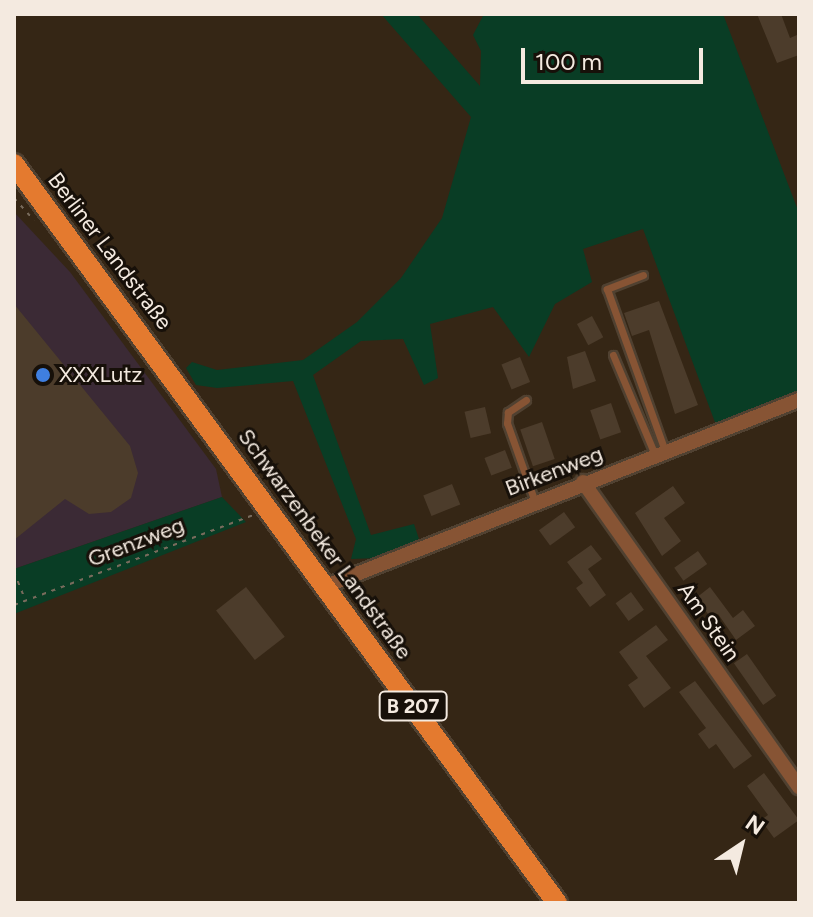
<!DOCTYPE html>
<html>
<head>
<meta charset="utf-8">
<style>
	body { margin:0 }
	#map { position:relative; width:813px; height:917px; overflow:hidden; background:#352615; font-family:Figtree,sans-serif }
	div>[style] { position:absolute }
	.commercial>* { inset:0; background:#3b2a35 }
	.green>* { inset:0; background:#093d25 }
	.building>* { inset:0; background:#4c3c2b; transform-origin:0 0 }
	.path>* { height:2px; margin-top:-1px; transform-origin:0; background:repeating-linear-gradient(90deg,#786b5c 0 4px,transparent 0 10px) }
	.roads { filter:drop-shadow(2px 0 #504131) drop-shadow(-2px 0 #504131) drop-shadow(0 2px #504131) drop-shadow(0 -2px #504131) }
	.service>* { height:7px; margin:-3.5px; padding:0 3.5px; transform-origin:3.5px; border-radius:3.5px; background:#875434 }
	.minor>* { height:14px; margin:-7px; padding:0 7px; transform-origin:7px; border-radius:7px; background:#875434 }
	.primary>* { height:20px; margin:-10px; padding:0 10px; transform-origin:10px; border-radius:10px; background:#e47a2f }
	.dots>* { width:22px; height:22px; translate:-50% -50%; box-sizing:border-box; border:4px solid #171009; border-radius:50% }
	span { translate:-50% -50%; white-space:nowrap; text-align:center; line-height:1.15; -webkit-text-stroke:6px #171009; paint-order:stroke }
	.shield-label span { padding:2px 6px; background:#171009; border:2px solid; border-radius:6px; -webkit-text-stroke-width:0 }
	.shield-label { font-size:20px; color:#f4eae0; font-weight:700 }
	.street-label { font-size:22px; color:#f4eae0 }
	.poi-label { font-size:22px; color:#f4eae0 }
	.left { translate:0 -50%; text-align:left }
	.frame { position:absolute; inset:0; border:16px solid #f4eae0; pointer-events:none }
	.north { position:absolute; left:701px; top:805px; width:80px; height:80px; -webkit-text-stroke:6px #171009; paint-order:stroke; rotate:35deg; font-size:22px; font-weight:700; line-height:32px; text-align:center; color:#f4eae0 }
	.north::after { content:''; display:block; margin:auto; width:28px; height:36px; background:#f4eae0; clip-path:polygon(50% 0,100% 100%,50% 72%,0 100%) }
	.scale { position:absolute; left:521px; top:48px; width:182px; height:36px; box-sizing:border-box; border:4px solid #f4eae0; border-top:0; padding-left:10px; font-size:24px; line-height:28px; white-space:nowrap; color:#f4eae0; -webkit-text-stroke:6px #171009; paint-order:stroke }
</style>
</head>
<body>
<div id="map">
	<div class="commercial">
		<i style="clip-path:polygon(14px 212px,70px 272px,216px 469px,222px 497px,14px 569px)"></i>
	</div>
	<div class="green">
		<i style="clip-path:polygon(381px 14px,417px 14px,480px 86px,481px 51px,473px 35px,484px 14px,723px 14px,799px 213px,799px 394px,716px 425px,643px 229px,583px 249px,592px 282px,555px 304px,529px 357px,493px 307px,430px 324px,438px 378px,424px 385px,403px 339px,361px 341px,313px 375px,371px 535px,414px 524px,419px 539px,379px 558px,351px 559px,356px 539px,293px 381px,217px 388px,196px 385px,186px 368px,192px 362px,217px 370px,303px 360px,357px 322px,401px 278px,442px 218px,471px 117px)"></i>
		<i style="clip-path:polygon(222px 497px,246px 522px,14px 614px,14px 569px)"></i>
	</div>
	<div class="building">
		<i style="clip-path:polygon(757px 14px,781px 14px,790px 38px,797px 35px,799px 55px,777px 63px)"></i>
		<i style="clip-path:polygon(659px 301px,698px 405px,675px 414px,649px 330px,632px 336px,624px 313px)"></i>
		<i style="clip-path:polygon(14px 304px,130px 446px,138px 473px,131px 498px,111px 512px,89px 514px,65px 499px,14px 540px)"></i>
		<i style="left:592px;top:316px;width:24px;height:17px;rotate:62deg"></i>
		<i style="clip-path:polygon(585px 351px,596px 381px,573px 389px,567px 357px)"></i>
		<i style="left:520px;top:357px;width:27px;height:20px;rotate:68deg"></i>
		<i style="left:611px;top:403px;width:31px;height:22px;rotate:71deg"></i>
		<i style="left:485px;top:407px;width:27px;height:21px;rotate:77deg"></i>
		<i style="left:542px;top:422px;width:39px;height:23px;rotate:71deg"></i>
		<i style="left:505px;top:450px;width:19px;height:22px;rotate:69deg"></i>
		<i style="left:452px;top:484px;width:22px;height:31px;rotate:68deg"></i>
		<i style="clip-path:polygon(673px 486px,685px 503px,664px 518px,681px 541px,662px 556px,635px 513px)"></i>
		<i style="left:564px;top:512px;width:19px;height:31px;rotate:54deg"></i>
		<i style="clip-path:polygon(591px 545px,602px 559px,588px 569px,606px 595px,590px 607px,576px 588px,583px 583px,567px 562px)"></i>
		<i style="left:698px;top:551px;width:16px;height:29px;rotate:55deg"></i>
		<i style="left:246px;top:587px;width:63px;height:38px;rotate:52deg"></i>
		<i style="clip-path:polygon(710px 587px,733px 618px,743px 610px,755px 626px,736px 640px,718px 614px,711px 618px,696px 598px)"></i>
		<i style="left:631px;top:592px;width:22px;height:19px;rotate:54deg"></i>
		<i style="clip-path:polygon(656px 625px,668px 640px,646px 656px,671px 688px,644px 708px,628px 685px,638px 678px,619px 652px)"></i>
		<i style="left:747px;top:654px;width:51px;height:16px;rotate:55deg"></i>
		<i style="clip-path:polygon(695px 681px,752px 756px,734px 769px,716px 744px,709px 749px,698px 734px,706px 728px,679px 692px)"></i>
		<i style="clip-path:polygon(764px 773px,799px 820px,774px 838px,761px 820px,768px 815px,747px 786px)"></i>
	</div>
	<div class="path">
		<i style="left:14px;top:198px;width:30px;rotate:48deg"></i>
		<i style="left:14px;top:572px;width:29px;rotate:68deg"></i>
		<i style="left:14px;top:605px;width:255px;rotate:-20.6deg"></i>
	</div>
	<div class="roads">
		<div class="service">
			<i style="left:643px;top:275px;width:39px;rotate:159deg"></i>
			<i style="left:607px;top:289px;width:172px;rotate:70.3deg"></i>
			<i style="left:613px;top:355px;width:108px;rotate:67.2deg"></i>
			<i style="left:526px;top:400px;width:22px;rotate:146deg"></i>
			<i style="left:508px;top:412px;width:11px;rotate:95deg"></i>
			<i style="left:507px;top:423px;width:84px;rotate:70.5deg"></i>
		</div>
		<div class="minor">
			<i style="left:583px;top:482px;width:374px;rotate:54.7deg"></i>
			<i style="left:326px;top:586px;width:508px;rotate:-21.47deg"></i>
		</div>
		<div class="primary">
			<i style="left:14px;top:164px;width:917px;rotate:53.69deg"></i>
		</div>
	</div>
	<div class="dots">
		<i style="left:43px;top:375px;background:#3f7fe0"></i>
	</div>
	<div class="shield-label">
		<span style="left:413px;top:706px">B 207</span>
	</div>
	<div class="street-label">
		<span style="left:110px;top:251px;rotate:53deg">Berliner Landstraße</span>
		<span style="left:554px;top:471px;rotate:-21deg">Birkenweg</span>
		<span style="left:136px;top:542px;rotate:-21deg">Grenzweg</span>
		<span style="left:325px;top:544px;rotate:54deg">Schwarzenbeker Landstraße</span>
		<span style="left:709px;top:622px;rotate:55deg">Am Stein</span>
	</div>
	<div class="poi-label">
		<span class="left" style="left:59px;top:375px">XXXLutz</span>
	</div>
	<div class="frame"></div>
	<div class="north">N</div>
	<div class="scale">100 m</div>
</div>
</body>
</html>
